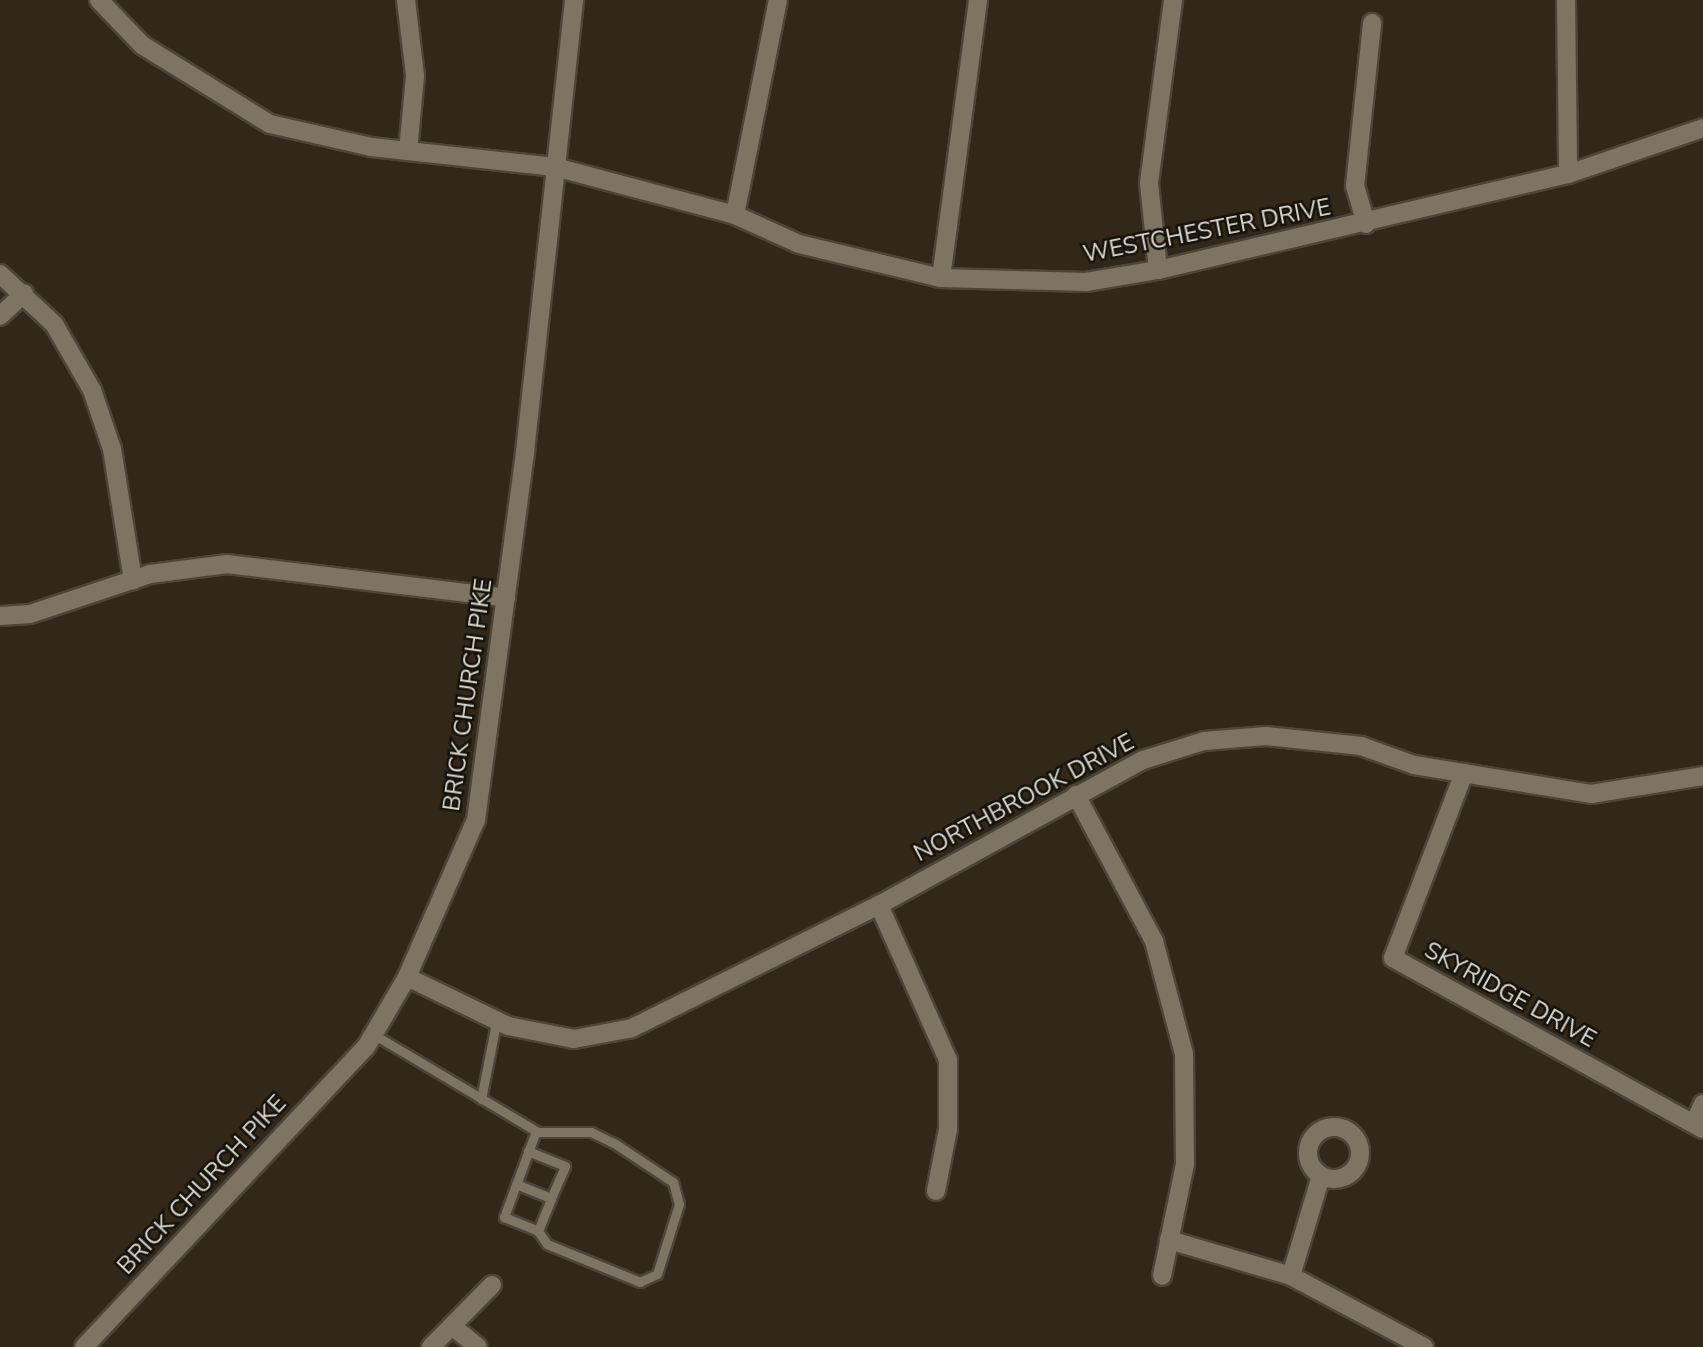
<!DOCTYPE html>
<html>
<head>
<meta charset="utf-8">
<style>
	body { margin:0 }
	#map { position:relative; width:1703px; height:1347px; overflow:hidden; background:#31281a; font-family:"Nunito Sans",sans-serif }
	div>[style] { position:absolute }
	.roads { filter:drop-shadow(2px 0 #4c4539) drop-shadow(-2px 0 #4c4539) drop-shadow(0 2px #4c4539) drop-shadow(0 -2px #4c4539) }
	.service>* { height:9px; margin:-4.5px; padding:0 4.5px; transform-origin:4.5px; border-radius:4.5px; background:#7e7463 }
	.minor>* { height:18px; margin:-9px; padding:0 9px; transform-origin:9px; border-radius:9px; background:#7e7463 }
	.minor>.ring { margin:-9px; padding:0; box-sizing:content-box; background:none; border:18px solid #7e7463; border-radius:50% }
	.secondary>* { height:18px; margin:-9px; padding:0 9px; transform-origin:9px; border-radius:9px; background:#7e7463 }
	span { translate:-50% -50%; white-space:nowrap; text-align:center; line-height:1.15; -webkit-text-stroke:5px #15120b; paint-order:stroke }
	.street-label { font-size:24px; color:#ded9d0 }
</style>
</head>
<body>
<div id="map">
	<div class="roads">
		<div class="service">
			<i style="left:373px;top:1034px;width:192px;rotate:30.7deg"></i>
			<i style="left:538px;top:1132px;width:53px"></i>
			<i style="left:591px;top:1132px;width:25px;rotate:26deg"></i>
			<i style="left:614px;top:1143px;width:71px;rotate:33.5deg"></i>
			<i style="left:673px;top:1182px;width:23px;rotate:75deg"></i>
			<i style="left:679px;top:1204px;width:73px;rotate:107.4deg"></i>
			<i style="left:657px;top:1274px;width:19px;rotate:155deg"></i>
			<i style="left:640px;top:1282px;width:100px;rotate:-157.8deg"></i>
			<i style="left:547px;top:1244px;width:16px;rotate:-125deg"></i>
			<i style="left:481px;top:1099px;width:77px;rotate:-78.8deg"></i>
			<i style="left:536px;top:1131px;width:92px;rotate:110.4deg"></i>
			<i style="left:504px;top:1217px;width:37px;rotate:22deg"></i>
			<i style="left:538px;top:1231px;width:35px;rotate:-68deg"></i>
			<i style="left:516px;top:1184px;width:38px;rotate:22deg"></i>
			<i style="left:551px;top:1198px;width:35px;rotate:-66deg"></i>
			<i style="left:565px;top:1166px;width:40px;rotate:-158deg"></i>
		</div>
		<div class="minor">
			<i style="left:99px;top:0;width:62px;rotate:46.3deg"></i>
			<i style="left:142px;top:45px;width:150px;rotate:31.7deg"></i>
			<i style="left:270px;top:124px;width:104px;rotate:12.8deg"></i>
			<i style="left:371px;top:147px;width:185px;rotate:6.2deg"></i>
			<i style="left:555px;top:167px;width:186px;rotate:14.9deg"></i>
			<i style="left:735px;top:215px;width:70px;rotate:24.4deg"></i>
			<i style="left:799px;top:244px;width:146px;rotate:13.5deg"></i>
			<i style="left:941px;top:278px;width:145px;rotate:1.6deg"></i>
			<i style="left:1086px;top:282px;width:73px;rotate:-9.5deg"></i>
			<i style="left:1158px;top:270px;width:421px;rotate:-13.2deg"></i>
			<i style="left:1568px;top:174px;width:143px;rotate:-18.8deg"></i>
			<i style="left:406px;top:0;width:77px;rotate:83.2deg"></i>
			<i style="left:415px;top:76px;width:75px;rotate:95.3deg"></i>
			<i style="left:1566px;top:0;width:174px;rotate:89.3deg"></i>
			<i style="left:735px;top:215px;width:219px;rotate:-78.7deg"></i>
			<i style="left:1366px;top:224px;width:40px;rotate:-106deg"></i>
			<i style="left:1355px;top:186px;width:164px;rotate:-84deg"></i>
			<i style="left:1158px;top:270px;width:87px;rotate:-95.9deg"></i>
			<i style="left:1149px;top:183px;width:185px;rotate:-82.5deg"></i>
			<i style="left:0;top:274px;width:74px;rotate:42.8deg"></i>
			<i style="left:54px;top:324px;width:76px;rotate:60.1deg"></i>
			<i style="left:92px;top:390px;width:62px;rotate:71.3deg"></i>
			<i style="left:112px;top:449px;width:133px;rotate:80.9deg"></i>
			<i style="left:941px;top:278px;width:280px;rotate:-82.4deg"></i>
			<i style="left:0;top:316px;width:33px;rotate:-43deg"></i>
			<i style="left:0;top:616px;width:30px;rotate:-4deg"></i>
			<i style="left:30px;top:614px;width:126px;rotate:-18.4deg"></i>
			<i style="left:150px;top:574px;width:78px;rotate:-7.4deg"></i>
			<i style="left:227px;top:564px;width:281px;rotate:6.9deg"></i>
			<i style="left:1464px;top:773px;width:198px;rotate:111deg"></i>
			<i style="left:1393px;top:958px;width:354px;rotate:28.9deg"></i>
			<i style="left:1076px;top:795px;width:166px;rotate:61.9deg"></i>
			<i style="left:1154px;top:941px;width:117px;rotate:75.1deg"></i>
			<i style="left:1184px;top:1054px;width:110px;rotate:89.5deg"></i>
			<i style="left:1185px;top:1164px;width:114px;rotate:101.6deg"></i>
			<i style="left:879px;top:905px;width:170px;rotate:66deg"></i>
			<i style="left:948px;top:1060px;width:69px;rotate:90deg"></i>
			<i style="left:948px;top:1129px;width:63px;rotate:101deg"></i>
			<i style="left:407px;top:977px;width:112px;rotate:25.9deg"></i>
			<i style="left:508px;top:1026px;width:67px;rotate:11.1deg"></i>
			<i style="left:574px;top:1039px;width:59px;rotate:-10.7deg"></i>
			<i style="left:632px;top:1028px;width:276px;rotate:-26.5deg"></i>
			<i style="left:879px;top:905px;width:301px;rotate:-28.8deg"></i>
			<i style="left:1143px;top:760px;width:64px;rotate:-17.3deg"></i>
			<i style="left:1204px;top:741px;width:62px;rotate:-4.6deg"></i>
			<i style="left:1266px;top:736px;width:96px;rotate:6deg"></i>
			<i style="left:1361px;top:746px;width:56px;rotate:19.7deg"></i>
			<i style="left:1414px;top:765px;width:179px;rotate:9.3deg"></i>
			<i style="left:1591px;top:794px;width:113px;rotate:-9.1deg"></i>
			<i style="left:1694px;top:1124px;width:22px;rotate:-66deg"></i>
			<i class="ring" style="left:1308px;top:1127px;width:34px;height:34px"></i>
			<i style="left:1169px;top:1240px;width:127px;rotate:16.4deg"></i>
			<i style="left:1291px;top:1276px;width:151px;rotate:28.1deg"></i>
			<i style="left:1291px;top:1276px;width:104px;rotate:-73.3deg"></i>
			<i style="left:452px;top:1326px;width:33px;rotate:39deg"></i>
			<i style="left:431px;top:1347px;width:87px;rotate:-45.5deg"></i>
		</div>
		<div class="secondary">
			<i style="left:84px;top:1347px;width:412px;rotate:-46.8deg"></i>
			<i style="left:366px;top:1047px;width:81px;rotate:-59.6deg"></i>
			<i style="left:407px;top:977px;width:171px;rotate:-66.3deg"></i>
			<i style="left:476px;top:820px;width:371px;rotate:-82.4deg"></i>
			<i style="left:525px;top:452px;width:455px;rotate:-83.8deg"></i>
		</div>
	</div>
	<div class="street-label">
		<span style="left:1207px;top:231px;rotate:-11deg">WESTCHESTER DRIVE</span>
		<span style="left:468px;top:695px;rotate:-82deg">BRICK CHURCH PIKE</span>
		<span style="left:1024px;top:798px;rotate:-28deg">NORTHBROOK DRIVE</span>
		<span style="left:1510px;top:995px;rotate:29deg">SKYRIDGE DRIVE</span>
		<span style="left:202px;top:1185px;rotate:-47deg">BRICK CHURCH PIKE</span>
	</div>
</div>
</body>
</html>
